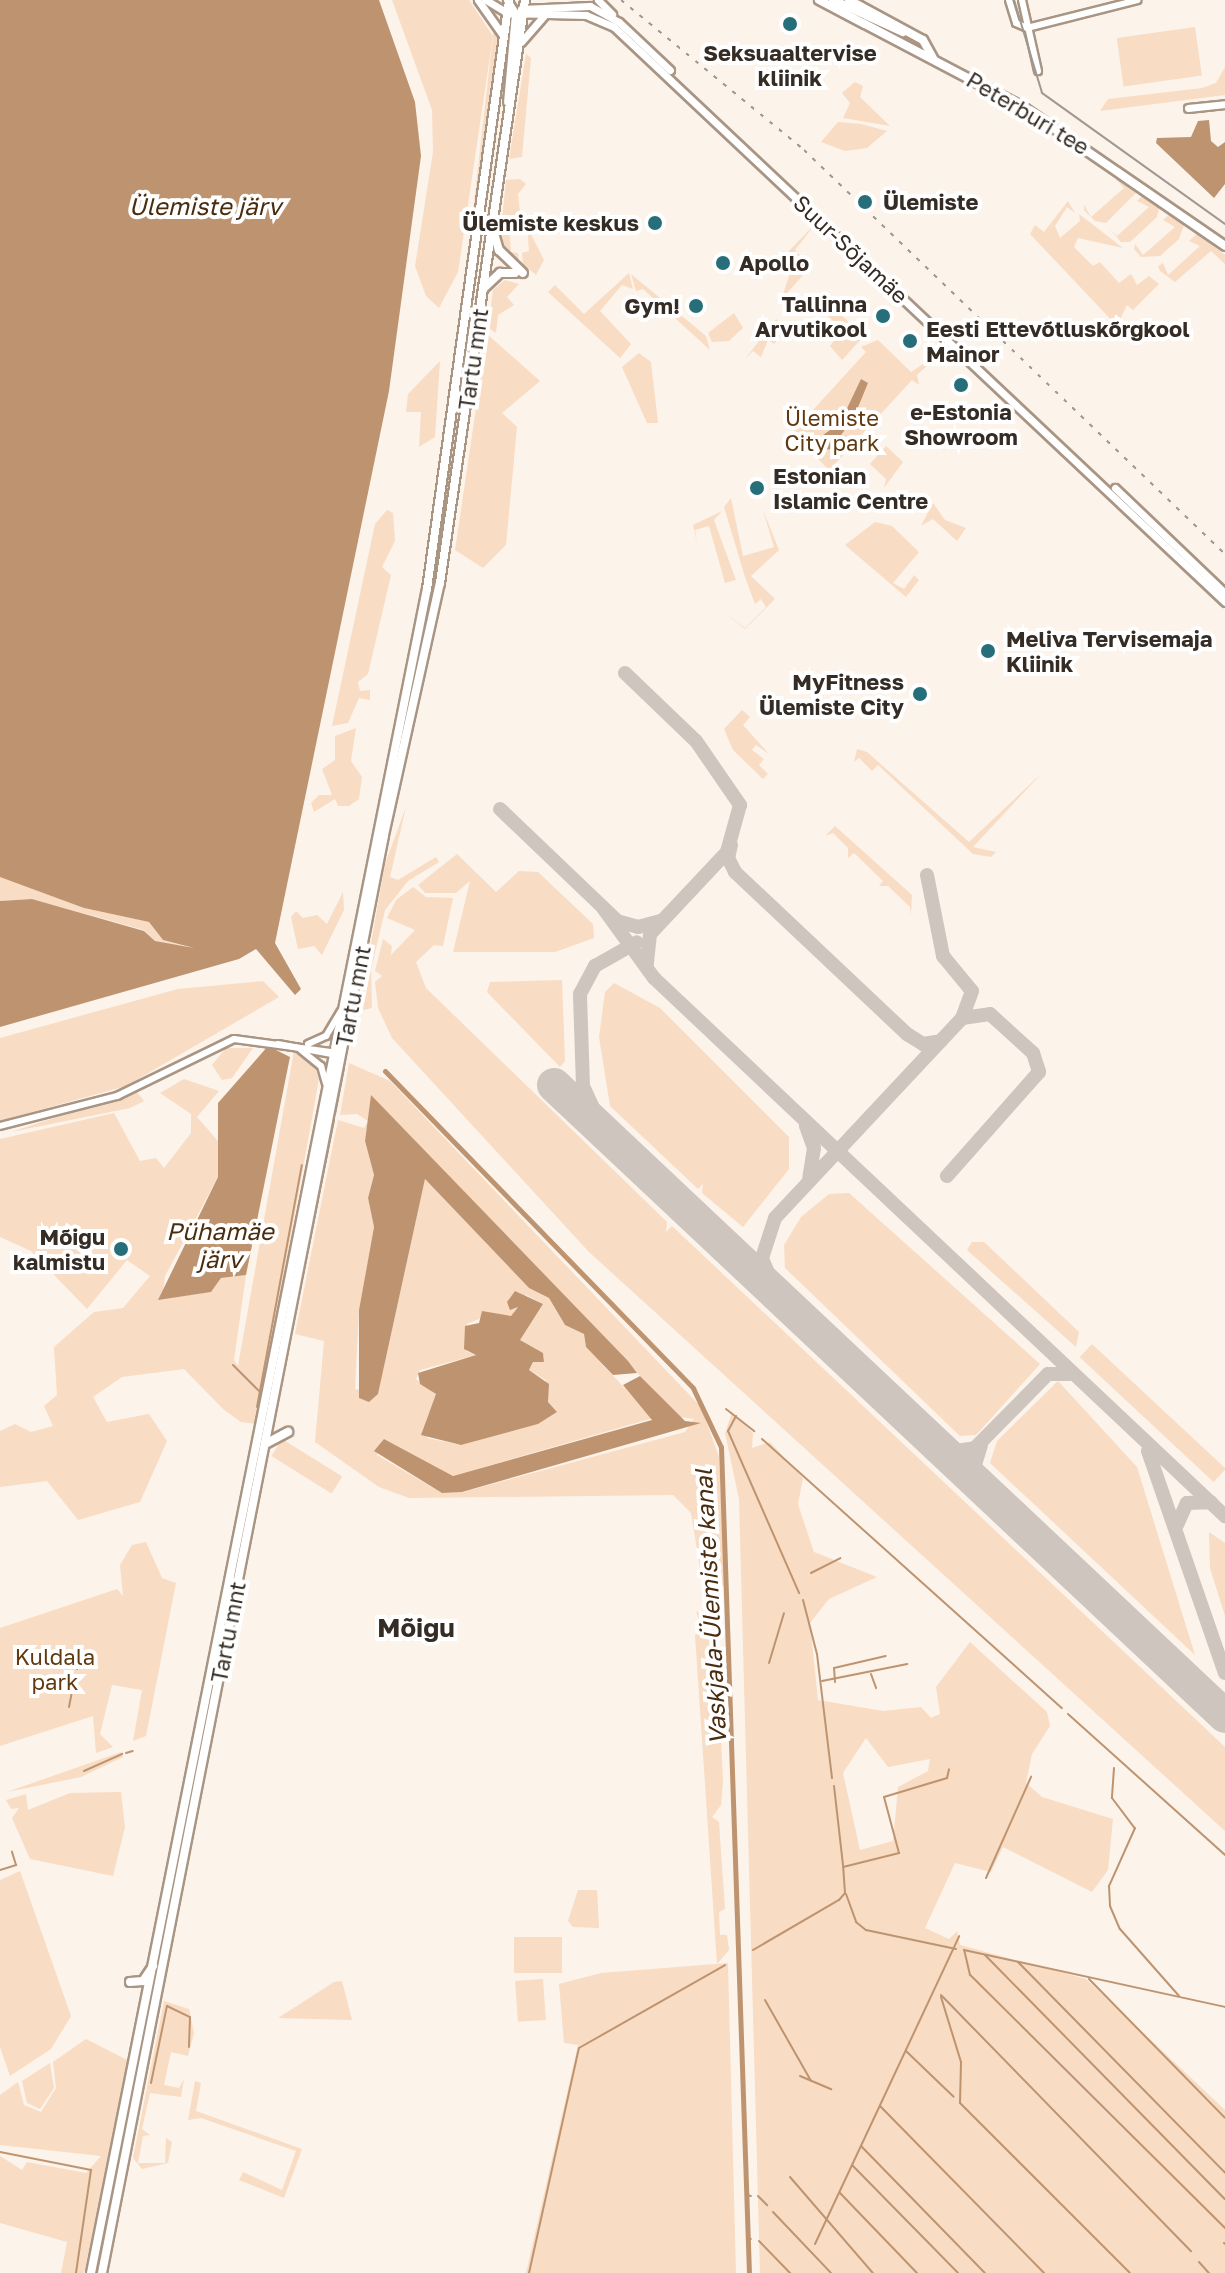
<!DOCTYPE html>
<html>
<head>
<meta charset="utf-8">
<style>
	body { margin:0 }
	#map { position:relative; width:1225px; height:2273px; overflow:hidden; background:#fcf3eb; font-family:"Golos Text",sans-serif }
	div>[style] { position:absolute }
	.green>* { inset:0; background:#f8dcc4; transform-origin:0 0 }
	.water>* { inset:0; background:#be9470 }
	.stream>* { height:2px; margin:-1px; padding:0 1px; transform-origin:1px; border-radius:1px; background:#be9470 }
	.canal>* { height:5px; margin:-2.5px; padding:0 2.5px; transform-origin:2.5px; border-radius:2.5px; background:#be9470 }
	.taxiway>* { height:14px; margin:-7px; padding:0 7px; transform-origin:7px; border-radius:7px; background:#cec5be }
	.runway>* { height:34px; margin:-17px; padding:0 17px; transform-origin:17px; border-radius:17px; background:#cec5be }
	.roads { filter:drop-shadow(2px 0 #a99584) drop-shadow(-2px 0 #a99584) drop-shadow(0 2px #a99584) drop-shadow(0 -2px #a99584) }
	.minor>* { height:6px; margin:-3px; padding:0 3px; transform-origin:3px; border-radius:3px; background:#fff }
	.major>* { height:7px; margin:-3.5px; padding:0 3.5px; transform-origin:3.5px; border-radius:3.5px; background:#fff }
	.highway>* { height:8px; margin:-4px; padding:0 4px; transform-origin:4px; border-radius:4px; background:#fff }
	.tram>* { height:2px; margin:-1px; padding:0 1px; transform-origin:1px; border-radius:1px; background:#a09790 }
	.rail>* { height:2px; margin-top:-1px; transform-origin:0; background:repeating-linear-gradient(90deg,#a09790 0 4px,transparent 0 12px) }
	.dots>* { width:22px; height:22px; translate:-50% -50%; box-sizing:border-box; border:4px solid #fff; border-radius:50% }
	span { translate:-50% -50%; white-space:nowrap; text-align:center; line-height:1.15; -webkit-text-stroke:8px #fff; paint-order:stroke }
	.poi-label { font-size:22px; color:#342c25; font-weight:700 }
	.left { translate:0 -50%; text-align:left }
	.right { translate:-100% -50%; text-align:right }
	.street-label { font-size:22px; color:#342c25 }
	.park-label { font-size:22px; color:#62380d }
	.water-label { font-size:24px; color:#4a2c0f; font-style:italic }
	.quarter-label { font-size:26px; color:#342c25; font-weight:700 }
</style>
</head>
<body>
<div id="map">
	<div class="green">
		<i style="clip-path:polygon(392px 0,469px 0,493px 36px,458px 272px,439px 308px,426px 296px,415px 266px,433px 152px,432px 110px)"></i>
		<i style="clip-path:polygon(494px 27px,499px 38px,471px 264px,468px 255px)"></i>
		<i style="left:1195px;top:27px;width:49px;height:79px;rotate:82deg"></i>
		<i style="clip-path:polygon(526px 54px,531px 58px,522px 157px,509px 159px)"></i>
		<i style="clip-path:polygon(1225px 67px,1225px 95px,1100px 111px,1108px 99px,1202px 88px,1216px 83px)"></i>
		<i style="clip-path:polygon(855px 82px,863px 86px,860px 97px,890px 126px,843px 118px,850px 103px,842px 93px)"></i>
		<i style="clip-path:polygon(838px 122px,861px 124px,887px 131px,867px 148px,845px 151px,821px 142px)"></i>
		<i style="clip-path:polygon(1115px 178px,1136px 193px,1106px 223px,1095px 221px,1084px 210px,1084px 205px,1091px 217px,1124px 188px)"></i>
		<i style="clip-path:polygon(520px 179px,526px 184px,518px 194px,520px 212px,544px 260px,536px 275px,523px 264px,522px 253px,529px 251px,527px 225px,509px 227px,511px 252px,518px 253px,519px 261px,502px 247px,500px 240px,506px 180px)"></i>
		<i style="clip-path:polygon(1142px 196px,1159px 208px,1157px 217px,1130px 242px,1121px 242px,1109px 228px,1117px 236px,1149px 207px,1137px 201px)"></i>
		<i style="clip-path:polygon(1068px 201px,1075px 213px,1067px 207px,1055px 226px,1060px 238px,1080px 221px,1079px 214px,1123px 248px,1078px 238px,1074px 247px,1093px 266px,1100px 262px,1119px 283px,1131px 274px,1137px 285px,1149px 276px,1159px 284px,1133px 310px,1127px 305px,1117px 326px,1030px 234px,1035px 225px,1044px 232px)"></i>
		<i style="clip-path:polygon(1169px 215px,1184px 225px,1179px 239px,1160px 256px,1141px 257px,1134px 249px,1135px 244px,1143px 255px,1175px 227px,1163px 220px)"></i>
		<i style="clip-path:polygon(816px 223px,795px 250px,811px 266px,781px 300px,789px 276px,782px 251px,787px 253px)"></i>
		<i style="clip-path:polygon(1197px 234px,1225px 255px,1225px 264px,1211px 251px,1175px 282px,1160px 271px,1158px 266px,1163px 263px,1168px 275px,1200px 246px,1189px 241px)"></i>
		<i style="clip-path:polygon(480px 268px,482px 268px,441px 546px,439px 542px)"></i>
		<i style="clip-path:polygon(629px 273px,633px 289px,622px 285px,600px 311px,631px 344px,620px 358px,548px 292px,555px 285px,584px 314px)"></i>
		<i style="clip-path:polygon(631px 274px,706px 336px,710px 350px,643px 289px,636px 291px)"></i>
		<i style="clip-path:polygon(505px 280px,519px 284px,507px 297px,514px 305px,498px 315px,496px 333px,488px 328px,493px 290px)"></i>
		<i style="clip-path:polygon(826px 301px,864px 336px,842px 360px,830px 346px,843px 330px,819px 308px)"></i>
		<i style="clip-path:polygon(734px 313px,743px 328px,729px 341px,712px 342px,708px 333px)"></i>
		<i style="clip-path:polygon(776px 319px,787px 329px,774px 344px,768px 340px,761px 357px,753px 351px,745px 359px)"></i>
		<i style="clip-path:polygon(487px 334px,540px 381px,502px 413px,517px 427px,506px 545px,483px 568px,455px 550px)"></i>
		<i style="clip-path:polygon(878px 340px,911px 372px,944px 350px,917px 375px,919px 385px,912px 380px,833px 466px,835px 476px,792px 433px,866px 352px,861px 347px)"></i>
		<i style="clip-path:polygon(639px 353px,651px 362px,658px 423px,647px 423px,622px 367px)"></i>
		<i style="clip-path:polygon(440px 361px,435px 437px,419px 447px,421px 412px,406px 412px,408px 394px)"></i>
		<i style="clip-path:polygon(886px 446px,903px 462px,884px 488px,886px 479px,870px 464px)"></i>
		<i style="clip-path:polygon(731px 498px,743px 556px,774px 547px,763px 510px,779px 550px,751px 576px,775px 599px,745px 629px,723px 611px,745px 628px,766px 607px,761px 599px,755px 604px,745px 577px,724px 507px)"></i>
		<i style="clip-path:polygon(933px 503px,945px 520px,966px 528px,957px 541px,933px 519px,921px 526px)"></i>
		<i style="clip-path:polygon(387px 510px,393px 513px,395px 541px,382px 567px,391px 575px,368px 674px,358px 682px,360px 691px,370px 690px,370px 700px,359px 698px,348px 723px,332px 726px,375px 524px)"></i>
		<i style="clip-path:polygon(722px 511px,714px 520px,736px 580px,725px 583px,709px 526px,695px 530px,697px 543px,693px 525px)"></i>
		<i style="clip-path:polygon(875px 522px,892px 526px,919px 552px,893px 583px,904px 589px,914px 575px,919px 580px,906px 597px,845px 545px)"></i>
		<i style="clip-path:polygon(742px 710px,750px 717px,743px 725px,769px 754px,756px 745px,752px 750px,764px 759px,759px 765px,768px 774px,763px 779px,733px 750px,724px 729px)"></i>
		<i style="clip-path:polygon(356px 728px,351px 761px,362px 777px,359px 799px,349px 806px,338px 806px,335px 799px,314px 812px,311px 803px,319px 795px,332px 795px,322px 769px,335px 760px,335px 736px)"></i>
		<i style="clip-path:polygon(857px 749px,867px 752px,969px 842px,1042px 773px,973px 847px,996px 852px,991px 857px,973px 854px,878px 765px,872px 771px,859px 758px,854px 762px)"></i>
		<i style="clip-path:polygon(406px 807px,390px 877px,398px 880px,436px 857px,439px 862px,408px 881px,385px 910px,371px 970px,372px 1008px,359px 1011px,385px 864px)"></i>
		<i style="clip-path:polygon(835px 826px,912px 895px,911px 915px,910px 907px,888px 886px,879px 886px,883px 881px,854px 853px,848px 858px,848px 848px,833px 833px,825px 836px)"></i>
		<i style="clip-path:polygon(457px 854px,496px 892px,519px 871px,538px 872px,593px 924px,594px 938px,555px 952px,453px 952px,470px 881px,456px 893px,425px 893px,418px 885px)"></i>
		<i style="clip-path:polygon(8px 876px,84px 908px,149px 922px,163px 940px,194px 949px,155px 941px,144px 930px,32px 899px,0 901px,0 877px)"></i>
		<i style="clip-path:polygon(413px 887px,426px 897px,453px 898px,443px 946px,434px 945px,416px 962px,426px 988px,667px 1222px,666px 1232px,672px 1226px,1225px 1747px,1225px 1831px,589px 1252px,392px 1038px,378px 1008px,375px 982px,382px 976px,375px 971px,383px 939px,392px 946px,391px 955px,415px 930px,387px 918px,396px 900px)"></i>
		<i style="clip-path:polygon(343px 892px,344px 910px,322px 955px,314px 946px,298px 949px,291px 917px,296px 911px,303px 918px,317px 915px,327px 924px)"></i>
		<i style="clip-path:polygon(562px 980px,565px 1061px,560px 1067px,487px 992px,490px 982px)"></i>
		<i style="clip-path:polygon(263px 981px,279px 997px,126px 1086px,0 1121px,0 1038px,178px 989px)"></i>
		<i style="clip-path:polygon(614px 983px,660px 1008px,789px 1137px,789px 1169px,743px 1227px,702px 1193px,703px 1184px,698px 1189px,610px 1106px,599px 1037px,605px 992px)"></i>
		<i style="clip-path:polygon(226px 1048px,253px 1048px,232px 1078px,222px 1080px,212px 1065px)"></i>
		<i style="clip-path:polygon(294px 1051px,313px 1061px,319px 1079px,257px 1424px,241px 1422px,223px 1409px,184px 1369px,122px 1377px,93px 1397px,107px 1422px,149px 1414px,167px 1441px,140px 1502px,78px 1520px,47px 1481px,0 1487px,0 1431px,15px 1424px,31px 1432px,53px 1426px,44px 1406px,57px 1395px,54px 1347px,94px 1312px,123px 1308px,150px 1276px,127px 1260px,87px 1309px,31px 1251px,0 1237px,0 1139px,114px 1113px,140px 1161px,156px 1158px,164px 1168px,191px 1133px,191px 1114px,160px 1093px,184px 1079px,219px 1091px,197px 1117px,218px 1141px,218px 1177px,165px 1276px,162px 1299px,211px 1292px,221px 1278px,246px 1275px,234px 1360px,238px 1366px)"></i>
		<i style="clip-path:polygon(evenodd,349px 1063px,390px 1081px,701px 1407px,719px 1457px,725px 1587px,700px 1568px,691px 1513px,673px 1495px,409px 1498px,379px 1487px,315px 1442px,324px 1341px,295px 1334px,338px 1120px,364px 1128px,368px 1121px,357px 1114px,340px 1115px,349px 1063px,371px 1099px,680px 1417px,694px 1419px,685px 1432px,463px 1492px,442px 1493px,377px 1455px,384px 1439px,453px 1476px,653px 1418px,586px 1347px,584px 1334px,565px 1325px,549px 1298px,529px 1288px,425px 1179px,378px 1394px,355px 1389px,359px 1311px,374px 1227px,368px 1198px,374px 1175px,365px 1141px,371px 1099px,349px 1063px,526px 1295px,543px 1304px,519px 1340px,543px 1354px,544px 1362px,533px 1362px,529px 1370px,546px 1380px,548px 1402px,557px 1412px,538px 1424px,461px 1445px,427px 1438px,426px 1420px,437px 1395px,416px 1379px,420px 1370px,476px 1355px,466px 1351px,467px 1324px,488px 1315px,511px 1316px,526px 1295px)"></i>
		<i style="clip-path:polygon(136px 1091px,144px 1101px,130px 1108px,11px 1132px)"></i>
		<i style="clip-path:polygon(332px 1119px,335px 1120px,280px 1387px,289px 1335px)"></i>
		<i style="clip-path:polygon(849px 1193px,1040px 1364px,976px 1435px,960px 1436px,785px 1268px,784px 1245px,801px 1217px,829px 1194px)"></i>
		<i style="clip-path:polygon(972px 1242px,984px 1242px,1079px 1332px,1076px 1347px,967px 1250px)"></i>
		<i style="left:1092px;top:1344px;width:183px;height:18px;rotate:43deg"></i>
		<i style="clip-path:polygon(1058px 1381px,1137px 1467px,1195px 1655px,990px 1463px,997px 1441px)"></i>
		<i style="clip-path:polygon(evenodd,732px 1412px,753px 1433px,752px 1448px,770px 1442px,803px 1478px,798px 1504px,814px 1552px,877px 1577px,829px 1599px,810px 1623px,818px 1700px,883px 1711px,921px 1707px,931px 1718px,940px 1714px,936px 1687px,970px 1642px,1047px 1712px,1050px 1726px,1032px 1754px,1026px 1783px,1042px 1797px,1113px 1819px,1108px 1870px,1092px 1892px,1003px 1847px,991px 1872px,955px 1863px,925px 1928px,949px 1939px,957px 1931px,960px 1945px,1086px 1979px,1225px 2110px,1225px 2273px,760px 2273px,739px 1499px,725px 1433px,732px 1412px,866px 1738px,888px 1767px,930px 1759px,928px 1771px,898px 1787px,893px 1841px,860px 1850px,843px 1773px,866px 1738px)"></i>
		<i style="left:282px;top:1439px;width:71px;height:20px;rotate:32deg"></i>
		<i style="clip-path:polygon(1209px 1532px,1225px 1543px,1225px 1616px,1210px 1568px)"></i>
		<i style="clip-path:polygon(146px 1542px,162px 1578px,176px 1583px,146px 1736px,133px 1741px,142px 1690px,112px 1685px,100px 1734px,113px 1747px,96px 1753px,93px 1716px,0 1746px,0 1628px,117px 1589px,123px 1596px,120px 1565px,132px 1545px)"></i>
		<i style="clip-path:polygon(702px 1610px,716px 1631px,723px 1781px,721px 1805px,712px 1817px,719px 1822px,725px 1909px,719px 1912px,720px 1935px,727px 1935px,729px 1950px,717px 1964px,695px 1635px,703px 1629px,696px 1612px)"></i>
		<i style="clip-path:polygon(121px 1752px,123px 1757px,81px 1777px,7px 1792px)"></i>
		<i style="clip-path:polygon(121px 1792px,125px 1827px,113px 1876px,30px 1859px,12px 1818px,19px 1808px,11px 1809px,6px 1800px,26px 1794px,28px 1810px,70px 1793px)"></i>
		<i style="clip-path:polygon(20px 1871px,71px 2016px,51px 2049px,10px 2076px,0 2047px,0 1880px)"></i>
		<i style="clip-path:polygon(578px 1890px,597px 1890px,599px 1928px,573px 1927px,568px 1921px)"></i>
		<i style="left:514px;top:1937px;width:48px;height:36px"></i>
		<i style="clip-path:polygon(728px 1963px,736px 2273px,526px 2273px,578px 2045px,564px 2043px,559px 1984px,601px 1973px)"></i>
		<i style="left:543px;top:1979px;width:41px;height:28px;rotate:86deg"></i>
		<i style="clip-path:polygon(342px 1981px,352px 2020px,278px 2018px,334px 1982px)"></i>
		<i style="clip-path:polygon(164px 2001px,189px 2009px,194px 2033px,188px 2056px,171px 2052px,164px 2085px,179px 2088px,184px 2079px,181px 2097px,150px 2093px,142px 2129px,150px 2135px,143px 2136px,138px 2163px,165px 2163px,166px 2138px,172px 2142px,168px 2163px,142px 2169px,133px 2158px)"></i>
		<i style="clip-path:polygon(86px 2039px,131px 2062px,84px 2273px,61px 2273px,67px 2242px,0 2223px,0 2156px,22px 2170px,27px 2162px,86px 2173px,101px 2156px,0 2145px,0 2095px,18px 2082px,24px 2105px,41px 2112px,56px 2088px,53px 2062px)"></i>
		<i style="clip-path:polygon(50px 2063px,54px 2088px,40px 2109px,27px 2103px,22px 2081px)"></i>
		<i style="clip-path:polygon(195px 2081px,201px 2083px,196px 2111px,302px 2149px,284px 2198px,239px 2180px,243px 2172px,282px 2190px,296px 2151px,201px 2118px,188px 2120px)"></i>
	</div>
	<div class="water">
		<i style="clip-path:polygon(0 0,379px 0,415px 102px,421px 156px,389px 391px,275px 943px,301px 989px,295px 995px,256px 949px,239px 959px,0 1027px,0 901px,32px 899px,144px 931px,155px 941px,194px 948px,163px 940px,149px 922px,84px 908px,0 877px)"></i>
		<i style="clip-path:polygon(1209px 120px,1211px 141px,1218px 147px,1225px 142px,1225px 184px,1214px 198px,1156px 143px,1157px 138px,1191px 137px,1198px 121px)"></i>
		<i style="clip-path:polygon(861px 379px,868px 383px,854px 417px,831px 449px,817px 451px,816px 440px,840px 423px)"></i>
		<i style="clip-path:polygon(268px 1046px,290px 1057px,246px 1275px,221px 1278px,211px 1292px,158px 1300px,218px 1177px,218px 1103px)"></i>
		<i style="clip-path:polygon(371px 1095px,628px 1361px,637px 1373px,613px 1375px,586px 1347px,584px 1334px,565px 1325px,549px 1298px,529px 1288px,425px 1179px,378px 1394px,369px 1402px,359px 1398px,359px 1310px,374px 1227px,368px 1198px,374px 1175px,365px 1141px)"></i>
		<i style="clip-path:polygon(515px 1291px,543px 1304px,520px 1340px,543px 1353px,544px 1362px,533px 1362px,529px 1370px,549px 1384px,548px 1402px,557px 1412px,538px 1424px,461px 1445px,421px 1435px,436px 1394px,420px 1384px,418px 1373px,476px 1355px,464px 1349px,465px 1326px,479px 1323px,482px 1311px,511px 1316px,518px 1307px,510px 1310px,507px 1302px)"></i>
		<i style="clip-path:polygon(640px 1376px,685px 1421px,701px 1423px,462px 1492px,442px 1493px,374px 1451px,384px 1439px,453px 1476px,652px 1420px,623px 1385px)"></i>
	</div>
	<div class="stream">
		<i style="left:335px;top:1114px;width:47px;rotate:-78.9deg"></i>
		<i style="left:233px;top:1365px;width:37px;rotate:45deg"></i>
		<i style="left:284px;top:1368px;width:253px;rotate:-78.6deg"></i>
		<i style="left:257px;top:1407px;width:246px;rotate:-79.5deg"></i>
		<i style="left:726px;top:1409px;width:36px;rotate:38deg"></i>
		<i style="left:736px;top:1416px;width:17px;rotate:118deg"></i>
		<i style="left:728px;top:1431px;width:177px;rotate:66.3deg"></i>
		<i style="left:762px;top:1439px;width:403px;rotate:41.9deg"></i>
		<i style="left:811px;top:1573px;width:33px;rotate:-27deg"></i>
		<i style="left:803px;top:1600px;width:56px;rotate:75.5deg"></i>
		<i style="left:817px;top:1654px;width:125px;rotate:83.1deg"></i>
		<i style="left:769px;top:1663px;width:52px;rotate:-73.3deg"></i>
		<i style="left:77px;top:1669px;width:23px;rotate:-80deg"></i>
		<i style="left:871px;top:1674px;width:15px;rotate:70deg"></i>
		<i style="left:822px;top:1681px;width:87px;rotate:-11.3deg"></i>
		<i style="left:835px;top:1682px;width:14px;rotate:-94deg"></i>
		<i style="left:834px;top:1668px;width:53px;rotate:-13deg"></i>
		<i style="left:69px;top:1707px;width:32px;rotate:-79deg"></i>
		<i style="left:1068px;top:1714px;width:211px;rotate:41.9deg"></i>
		<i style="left:126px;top:1753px;width:7px;rotate:-16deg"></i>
		<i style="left:1114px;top:1768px;width:30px;rotate:94deg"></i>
		<i style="left:1112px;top:1798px;width:38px;rotate:53deg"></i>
		<i style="left:1135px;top:1828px;width:64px;rotate:114.1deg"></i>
		<i style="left:1109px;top:1886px;width:20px;rotate:87deg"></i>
		<i style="left:1110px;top:1906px;width:25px;rotate:67deg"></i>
		<i style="left:1120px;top:1929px;width:89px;rotate:48.6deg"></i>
		<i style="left:84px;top:1771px;width:42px;rotate:-24.1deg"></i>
		<i style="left:834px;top:1786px;width:80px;rotate:83.5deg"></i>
		<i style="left:0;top:1870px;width:17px;rotate:-17deg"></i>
		<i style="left:16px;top:1865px;width:14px;rotate:-107deg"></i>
		<i style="left:986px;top:1878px;width:111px;rotate:-66deg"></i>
		<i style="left:846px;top:1894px;width:30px;rotate:70deg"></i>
		<i style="left:856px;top:1922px;width:13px;rotate:39deg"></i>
		<i style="left:866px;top:1930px;width:92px;rotate:11.9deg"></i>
		<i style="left:753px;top:1950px;width:99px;rotate:-30.2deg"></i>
		<i style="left:839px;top:1900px;width:9px;rotate:-49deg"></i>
		<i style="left:845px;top:1893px;width:26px;rotate:-94deg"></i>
		<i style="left:843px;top:1867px;width:58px;rotate:-14deg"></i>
		<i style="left:899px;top:1853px;width:58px;rotate:-105deg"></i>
		<i style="left:884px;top:1797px;width:66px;rotate:-16.8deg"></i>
		<i style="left:947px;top:1778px;width:9px;rotate:-77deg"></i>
		<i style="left:985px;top:1955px;width:342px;rotate:45.5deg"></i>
		<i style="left:1018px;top:1962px;width:296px;rotate:45.5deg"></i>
		<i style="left:1089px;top:1979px;width:194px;rotate:45.6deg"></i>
		<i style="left:941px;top:1995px;width:358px;rotate:45.7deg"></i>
		<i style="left:941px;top:1997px;width:68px;rotate:72.9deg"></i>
		<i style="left:961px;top:2062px;width:41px;rotate:91.4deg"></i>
		<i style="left:960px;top:2103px;width:240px;rotate:45deg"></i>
		<i style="left:765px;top:2000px;width:93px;rotate:60.4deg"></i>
		<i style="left:906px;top:2051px;width:66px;rotate:43.8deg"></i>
		<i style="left:800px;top:2076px;width:34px;rotate:23deg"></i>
		<i style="left:151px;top:2083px;width:79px;rotate:-78.3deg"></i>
		<i style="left:167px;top:2006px;width:25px;rotate:26deg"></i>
		<i style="left:190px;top:2017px;width:30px;rotate:92deg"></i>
		<i style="left:880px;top:2106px;width:234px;rotate:45.5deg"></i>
		<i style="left:861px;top:2146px;width:177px;rotate:45.7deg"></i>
		<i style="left:0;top:2152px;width:93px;rotate:11.2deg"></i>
		<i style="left:91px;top:2170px;width:104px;rotate:98.3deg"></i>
		<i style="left:852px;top:2165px;width:151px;rotate:45.5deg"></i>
		<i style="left:790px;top:2177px;width:127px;rotate:49.2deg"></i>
		<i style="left:840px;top:2193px;width:111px;rotate:46.1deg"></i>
		<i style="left:747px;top:2195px;width:4px;rotate:14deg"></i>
		<i style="left:758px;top:2196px;width:13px;rotate:45deg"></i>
		<i style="left:773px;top:2212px;width:84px;rotate:46.4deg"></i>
		<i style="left:1225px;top:2228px;width:359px;rotate:-135.2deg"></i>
		<i style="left:970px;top:1975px;width:26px;rotate:-103deg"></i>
		<i style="left:964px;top:1950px;width:267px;rotate:12.3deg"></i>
		<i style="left:748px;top:2238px;width:3px;rotate:18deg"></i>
		<i style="left:759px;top:2241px;width:45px;rotate:45.9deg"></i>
		<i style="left:1224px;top:2243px;width:1px;rotate:45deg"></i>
		<i style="left:815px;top:2244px;width:340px;rotate:-64.9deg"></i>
		<i style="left:1199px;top:2262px;width:15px;rotate:48deg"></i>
		<i style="left:529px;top:2273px;width:230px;rotate:-77.5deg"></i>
		<i style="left:579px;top:2048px;width:168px;rotate:-29.6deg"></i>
	</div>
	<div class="canal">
		<i style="left:385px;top:1071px;width:442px;rotate:45.8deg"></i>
		<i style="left:693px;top:1388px;width:65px;rotate:64.6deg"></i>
		<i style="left:721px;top:1447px;width:826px;rotate:88.06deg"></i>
	</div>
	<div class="taxiway">
		<i style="left:625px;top:673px;width:98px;rotate:43.8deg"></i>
		<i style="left:696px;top:741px;width:78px;rotate:55.5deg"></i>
		<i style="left:740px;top:805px;width:49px;rotate:105.5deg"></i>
		<i style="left:727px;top:852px;width:112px;rotate:133.2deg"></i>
		<i style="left:650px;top:934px;width:31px;rotate:96deg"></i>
		<i style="left:500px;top:809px;width:162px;rotate:43.7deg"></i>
		<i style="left:617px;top:921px;width:22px;rotate:16deg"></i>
		<i style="left:638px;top:927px;width:23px;rotate:-15deg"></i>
		<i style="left:731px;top:845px;width:13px;rotate:103deg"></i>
		<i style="left:728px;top:858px;width:16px;rotate:63deg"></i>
		<i style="left:735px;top:872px;width:236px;rotate:43.3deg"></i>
		<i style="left:907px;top:1034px;width:19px;rotate:32deg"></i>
		<i style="left:923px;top:1044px;width:18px;rotate:-9deg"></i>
		<i style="left:927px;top:875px;width:83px;rotate:78.8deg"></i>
		<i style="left:943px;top:956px;width:45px;rotate:50.4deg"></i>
		<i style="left:972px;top:991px;width:29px;rotate:110deg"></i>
		<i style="left:603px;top:908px;width:87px;rotate:53.9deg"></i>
		<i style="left:654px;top:978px;width:785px;rotate:43.3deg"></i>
		<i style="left:806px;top:1126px;width:23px;rotate:70deg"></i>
		<i style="left:814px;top:1148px;width:30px;rotate:99deg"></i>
		<i style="left:604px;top:1132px;width:51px;rotate:-114.5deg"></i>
		<i style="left:583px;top:1086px;width:92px;rotate:-91.9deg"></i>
		<i style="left:580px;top:994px;width:32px;rotate:-62deg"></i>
		<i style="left:595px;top:966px;width:48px;rotate:-29.7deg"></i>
		<i style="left:777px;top:1294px;width:39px;rotate:-113deg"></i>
		<i style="left:762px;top:1258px;width:42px;rotate:-72deg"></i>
		<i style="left:775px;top:1218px;width:274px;rotate:-46.9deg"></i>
		<i style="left:962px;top:1018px;width:28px;rotate:-8deg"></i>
		<i style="left:990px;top:1014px;width:58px;rotate:42.2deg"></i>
		<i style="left:1033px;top:1053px;width:20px;rotate:72deg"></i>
		<i style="left:1039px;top:1072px;width:139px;rotate:131.5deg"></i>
		<i style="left:937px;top:1445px;width:15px;rotate:28deg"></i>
		<i style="left:950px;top:1452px;width:25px;rotate:-9deg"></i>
		<i style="left:975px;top:1448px;width:104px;rotate:-45.4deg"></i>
		<i style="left:1048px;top:1374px;width:25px"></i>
		<i style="left:981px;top:1445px;width:24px;rotate:107deg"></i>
		<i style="left:974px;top:1468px;width:19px;rotate:69deg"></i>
		<i style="left:1148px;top:1451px;width:235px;rotate:70.9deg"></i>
		<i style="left:1177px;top:1525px;width:24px;rotate:-66deg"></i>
		<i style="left:1187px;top:1503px;width:24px;rotate:-2deg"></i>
	</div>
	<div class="runway">
		<i style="left:554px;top:1085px;width:921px;rotate:43.24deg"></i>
	</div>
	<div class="roads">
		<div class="minor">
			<i style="left:1009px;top:0;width:24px;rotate:73deg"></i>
			<i style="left:1016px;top:23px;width:12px;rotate:24deg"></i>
			<i style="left:1022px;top:0;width:73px;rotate:77.3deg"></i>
			<i style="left:1027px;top:28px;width:114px;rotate:-14.2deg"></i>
			<i style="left:278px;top:1044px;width:60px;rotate:10.6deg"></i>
			<i style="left:308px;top:1044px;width:20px;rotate:-24deg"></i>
			<i style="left:326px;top:1036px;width:29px;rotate:-59deg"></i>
			<i style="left:301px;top:1050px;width:26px;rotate:39deg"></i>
			<i style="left:321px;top:1066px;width:18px;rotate:74deg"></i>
			<i style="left:0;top:1126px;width:121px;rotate:-14.4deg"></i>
			<i style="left:117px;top:1096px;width:130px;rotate:-26deg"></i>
			<i style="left:234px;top:1039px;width:105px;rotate:7.7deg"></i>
		</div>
		<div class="major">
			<i style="left:478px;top:0;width:45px;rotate:54.9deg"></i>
			<i style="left:486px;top:0;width:26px;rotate:31deg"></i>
			<i style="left:508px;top:13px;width:78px;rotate:1.5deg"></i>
			<i style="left:586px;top:15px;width:30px;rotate:23deg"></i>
			<i style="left:614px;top:27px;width:839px;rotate:43.26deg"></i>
			<i style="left:507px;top:0;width:15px;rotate:58deg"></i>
			<i style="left:515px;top:13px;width:89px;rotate:95.1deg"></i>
			<i style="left:598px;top:0;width:20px;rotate:45deg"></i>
			<i style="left:521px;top:9px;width:69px;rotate:-2.5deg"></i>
			<i style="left:590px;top:6px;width:33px;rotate:29deg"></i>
			<i style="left:619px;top:22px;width:70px;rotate:43.3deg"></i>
			<i style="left:521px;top:42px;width:35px;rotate:-49deg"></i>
			<i style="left:1188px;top:108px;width:37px;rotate:-6deg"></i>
			<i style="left:1115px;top:488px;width:152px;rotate:43.7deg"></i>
		</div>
		<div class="highway">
			<i style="left:819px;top:0;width:230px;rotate:27.7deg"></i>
			<i style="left:1023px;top:107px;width:245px;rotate:34.5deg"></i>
			<i style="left:833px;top:0;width:77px;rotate:24.6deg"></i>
			<i style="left:849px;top:0;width:84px;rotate:28.4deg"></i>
			<i style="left:923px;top:40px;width:21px;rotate:61deg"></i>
			<i style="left:494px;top:233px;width:18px;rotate:74deg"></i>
			<i style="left:499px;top:250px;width:33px;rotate:44deg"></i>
			<i style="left:485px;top:287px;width:21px;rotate:-43deg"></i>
			<i style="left:500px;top:273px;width:15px"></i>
			<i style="left:267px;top:1443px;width:24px;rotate:-28deg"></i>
			<i style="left:130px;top:1982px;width:13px;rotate:-4deg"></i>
			<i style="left:143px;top:1981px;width:18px;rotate:-56deg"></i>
			<i style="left:91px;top:2273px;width:1717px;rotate:-78.72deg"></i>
			<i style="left:427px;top:589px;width:595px;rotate:-82.07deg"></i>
			<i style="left:102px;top:2273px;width:1465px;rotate:-78.9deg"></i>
			<i style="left:384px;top:835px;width:258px;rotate:-77.5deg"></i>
			<i style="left:440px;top:583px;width:589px;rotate:-81.7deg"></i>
		</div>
	</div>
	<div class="tram">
		<i style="left:1014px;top:0;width:97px;rotate:73.2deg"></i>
		<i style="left:1042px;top:93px;width:225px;rotate:35.6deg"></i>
	</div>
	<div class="rail">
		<i style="left:621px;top:0;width:237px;rotate:39.3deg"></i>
		<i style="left:804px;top:150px;width:583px;rotate:43.82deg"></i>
	</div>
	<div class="dots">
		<i style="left:790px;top:24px;background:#276e7b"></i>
		<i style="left:865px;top:202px;background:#276e7b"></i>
		<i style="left:655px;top:223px;background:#276e7b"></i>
		<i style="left:723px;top:263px;background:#276e7b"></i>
		<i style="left:696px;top:306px;background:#276e7b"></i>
		<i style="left:883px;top:316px;background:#276e7b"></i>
		<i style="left:910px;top:341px;background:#276e7b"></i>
		<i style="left:961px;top:385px;background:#276e7b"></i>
		<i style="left:757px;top:488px;background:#276e7b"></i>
		<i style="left:988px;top:651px;background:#276e7b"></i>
		<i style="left:920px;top:694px;background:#276e7b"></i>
		<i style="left:121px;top:1249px;background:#276e7b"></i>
	</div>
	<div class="poi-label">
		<span style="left:790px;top:65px">Seksuaaltervise<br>kliinik</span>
		<span class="left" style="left:883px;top:202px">Ülemiste</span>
		<span class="right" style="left:639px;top:223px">Ülemiste keskus</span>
		<span class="left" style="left:739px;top:263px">Apollo</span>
		<span class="right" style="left:867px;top:316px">Tallinna<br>Arvutikool</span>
		<span class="right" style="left:680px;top:306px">Gym!</span>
		<span class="left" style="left:926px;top:341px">Eesti Ettevõtluskõrgkool<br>Mainor</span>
		<span style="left:961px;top:424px">e-Estonia<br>Showroom</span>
		<span class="left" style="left:773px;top:488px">Estonian<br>Islamic Centre</span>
		<span class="left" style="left:1006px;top:651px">Meliva Tervisemaja<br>Kliinik</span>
		<span class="right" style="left:904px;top:694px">MyFitness<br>Ülemiste City</span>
		<span class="right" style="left:105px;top:1249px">Mõigu<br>kalmistu</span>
	</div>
	<div class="street-label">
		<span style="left:1028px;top:113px;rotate:31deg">Peterburi tee</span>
		<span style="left:851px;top:249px;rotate:43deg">Suur-Sõjamäe</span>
		<span style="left:473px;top:359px;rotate:-82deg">Tartu mnt</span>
		<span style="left:353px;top:996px;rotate:-79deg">Tartu mnt</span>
		<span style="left:228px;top:1632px;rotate:-79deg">Tartu mnt</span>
	</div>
	<div class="park-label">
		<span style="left:832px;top:430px">Ülemiste<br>City park</span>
		<span style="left:55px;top:1669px">Kuldala<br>park</span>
	</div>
	<div class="water-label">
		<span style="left:205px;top:206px">Ülemiste järv</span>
		<span style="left:220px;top:1245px">Pühamäe<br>järv</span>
		<span style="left:710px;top:1607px;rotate:-93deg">Vaskjala-Ülemiste kanal</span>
	</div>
	<div class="quarter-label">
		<span style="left:416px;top:1628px">Mõigu</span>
	</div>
</div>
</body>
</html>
